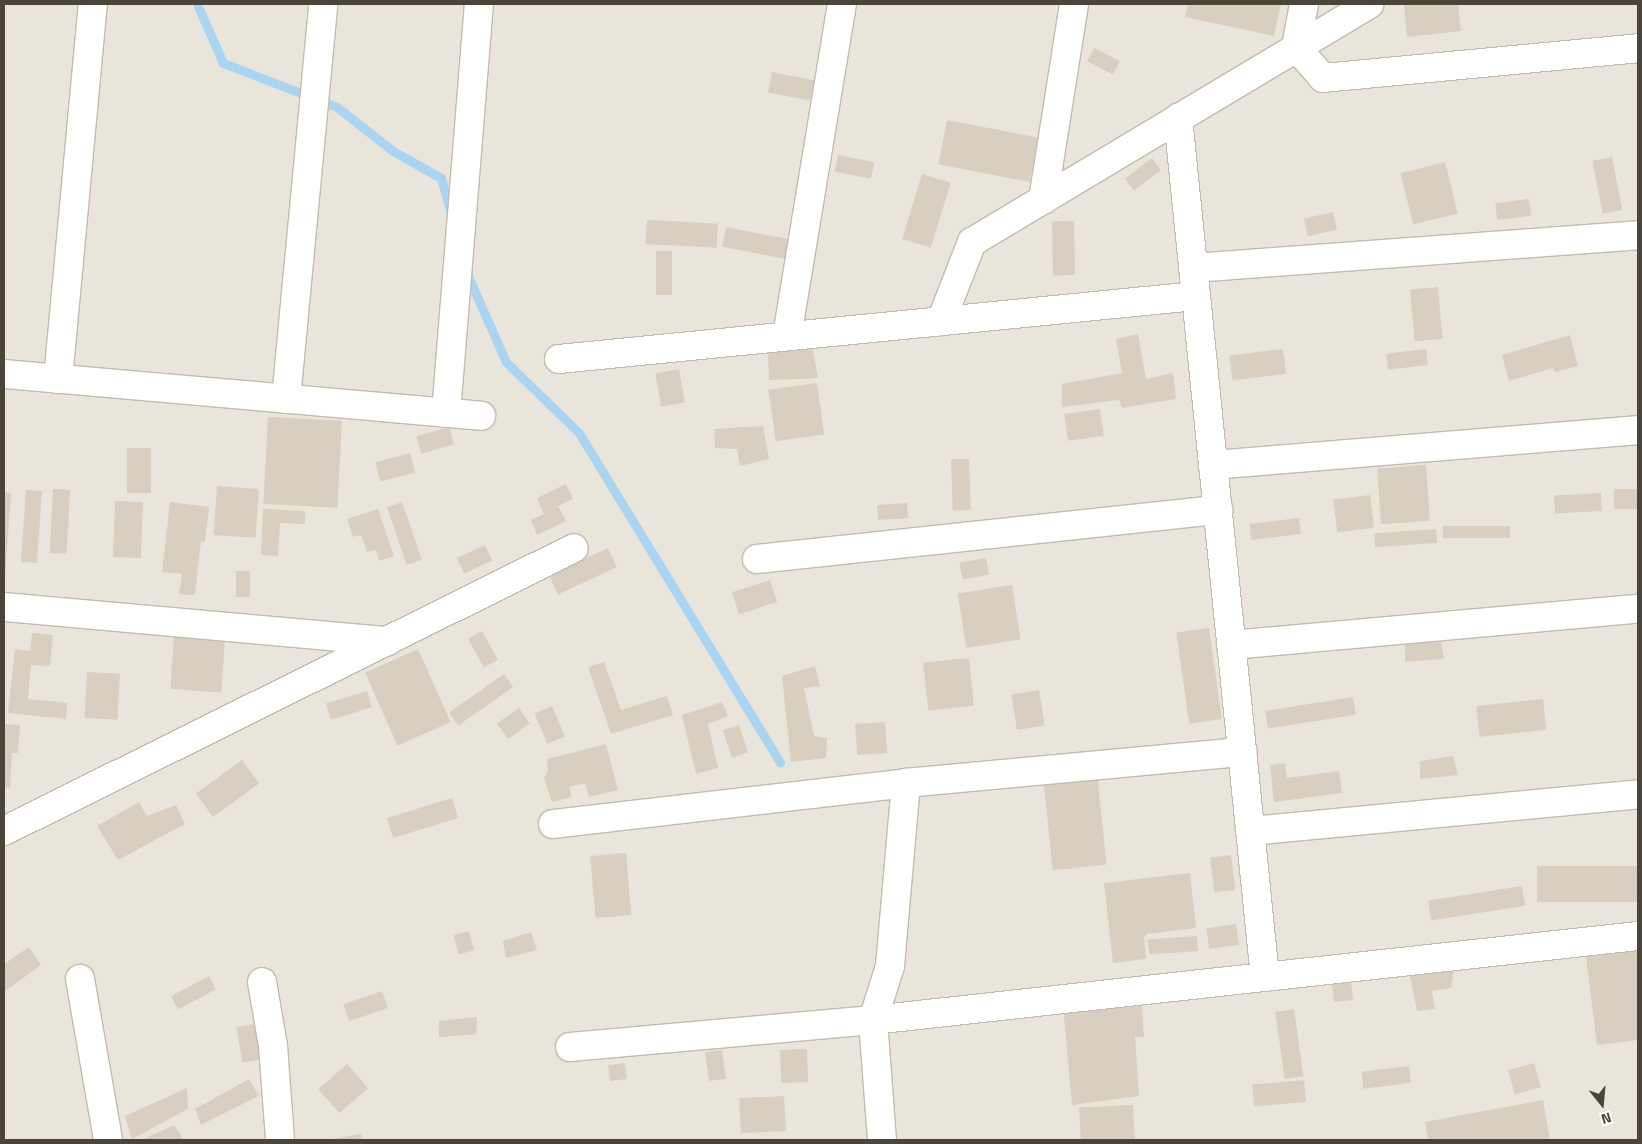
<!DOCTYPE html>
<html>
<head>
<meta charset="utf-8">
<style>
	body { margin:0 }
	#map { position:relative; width:1642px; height:1144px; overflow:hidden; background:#f6f3ec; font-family:"Titillium Web",sans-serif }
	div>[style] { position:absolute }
	.residential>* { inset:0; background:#eae5da; transform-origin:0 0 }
	.stream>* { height:9px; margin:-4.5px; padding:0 4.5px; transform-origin:4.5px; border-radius:4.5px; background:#a9d4f2 }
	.building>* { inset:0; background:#d8cfc1; transform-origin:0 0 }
	.roads { filter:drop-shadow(1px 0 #c2bbae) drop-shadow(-1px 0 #c2bbae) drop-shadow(0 1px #c2bbae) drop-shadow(0 -1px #c2bbae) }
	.street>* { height:28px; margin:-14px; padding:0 14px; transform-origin:14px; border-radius:14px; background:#fff }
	span { translate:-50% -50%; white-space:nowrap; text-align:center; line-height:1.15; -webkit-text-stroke:4.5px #fff; paint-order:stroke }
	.frame { position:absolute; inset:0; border:5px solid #4b4439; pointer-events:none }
	.north { position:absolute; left:1577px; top:1079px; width:50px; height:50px; -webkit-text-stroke:4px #fff; paint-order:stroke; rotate:163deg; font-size:14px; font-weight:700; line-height:20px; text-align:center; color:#4b4439 }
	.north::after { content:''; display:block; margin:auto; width:18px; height:22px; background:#4b4439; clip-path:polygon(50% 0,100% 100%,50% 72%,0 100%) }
</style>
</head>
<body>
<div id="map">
	<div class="residential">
		<i style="left:4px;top:4px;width:1634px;height:1136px"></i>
	</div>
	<div class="stream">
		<i style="left:197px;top:4px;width:64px;rotate:66.2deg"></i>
		<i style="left:223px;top:63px;width:122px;rotate:21.1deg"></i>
		<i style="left:337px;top:107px;width:71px;rotate:38.2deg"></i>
		<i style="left:393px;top:151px;width:55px;rotate:29.4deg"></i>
		<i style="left:441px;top:178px;width:41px;rotate:74.2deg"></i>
		<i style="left:468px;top:276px;width:94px;rotate:66.2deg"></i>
		<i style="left:506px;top:362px;width:102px;rotate:44.2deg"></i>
		<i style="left:579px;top:433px;width:386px;rotate:58.6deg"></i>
	</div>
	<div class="building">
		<i style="clip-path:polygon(1188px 4px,1281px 4px,1274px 36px,1185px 17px)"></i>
		<i style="clip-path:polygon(1415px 4px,1458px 4px,1461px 31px,1407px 37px,1404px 5px)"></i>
		<i style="left:1094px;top:48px;width:29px;height:15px;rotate:27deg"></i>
		<i style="left:772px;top:72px;width:43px;height:21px;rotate:11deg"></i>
		<i style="left:947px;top:120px;width:93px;height:45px;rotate:11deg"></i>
		<i style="left:838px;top:155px;width:37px;height:17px;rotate:11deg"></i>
		<i style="left:1612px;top:157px;width:54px;height:20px;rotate:79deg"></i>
		<i style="left:1152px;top:158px;width:15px;height:34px;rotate:53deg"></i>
		<i style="left:1445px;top:162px;width:53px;height:46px;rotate:76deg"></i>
		<i style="left:922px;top:174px;width:30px;height:68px;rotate:17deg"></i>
		<i style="left:1529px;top:199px;width:17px;height:34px;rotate:83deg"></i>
		<i style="left:1333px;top:212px;width:18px;height:30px;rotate:77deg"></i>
		<i style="left:647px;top:220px;width:71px;height:24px;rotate:3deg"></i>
		<i style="left:1074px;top:221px;width:54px;height:22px;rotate:89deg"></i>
		<i style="left:726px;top:227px;width:67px;height:20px;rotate:11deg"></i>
		<i style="left:656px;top:251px;width:16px;height:44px"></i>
		<i style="left:1438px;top:287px;width:52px;height:28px;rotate:85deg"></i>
		<i style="clip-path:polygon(1138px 334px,1146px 379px,1173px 373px,1176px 399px,1122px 408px,1119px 400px,1062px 407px,1062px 384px,1122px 373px,1116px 339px)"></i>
		<i style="clip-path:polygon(1570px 335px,1578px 366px,1555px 372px,1553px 368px,1509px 381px,1502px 355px)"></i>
		<i style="clip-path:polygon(812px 345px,818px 378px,769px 380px,768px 350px)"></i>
		<i style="left:1283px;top:349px;width:25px;height:54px;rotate:83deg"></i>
		<i style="left:1426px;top:349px;width:16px;height:40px;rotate:83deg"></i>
		<i style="left:679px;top:369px;width:34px;height:24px;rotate:80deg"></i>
		<i style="left:817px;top:383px;width:52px;height:49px;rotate:82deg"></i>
		<i style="left:1100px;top:409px;width:27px;height:36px;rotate:82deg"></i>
		<i style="left:268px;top:417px;width:74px;height:87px;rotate:3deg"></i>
		<i style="clip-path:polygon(763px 426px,769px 459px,740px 466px,737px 449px,715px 448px,714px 429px)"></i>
		<i style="left:449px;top:427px;width:18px;height:34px;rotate:74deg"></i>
		<i style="left:127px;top:448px;width:24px;height:45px"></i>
		<i style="left:410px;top:453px;width:20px;height:36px;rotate:75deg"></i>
		<i style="left:969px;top:459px;width:51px;height:18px;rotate:88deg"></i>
		<i style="left:1426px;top:465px;width:56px;height:49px;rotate:86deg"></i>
		<i style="clip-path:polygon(566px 484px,573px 499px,558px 506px,566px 521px,537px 535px,531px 520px,544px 514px,537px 498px)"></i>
		<i style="left:217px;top:486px;width:42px;height:49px;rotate:4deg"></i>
		<i style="left:53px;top:489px;width:17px;height:64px;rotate:3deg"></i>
		<i style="left:1638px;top:489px;width:20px;height:24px;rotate:90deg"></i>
		<i style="left:26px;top:490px;width:16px;height:72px;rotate:4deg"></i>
		<i style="clip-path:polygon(4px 492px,11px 493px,5px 576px,4px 576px)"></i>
		<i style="left:1601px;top:493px;width:18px;height:47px;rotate:87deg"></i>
		<i style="left:1370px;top:495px;width:33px;height:37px;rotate:83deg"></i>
		<i style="left:115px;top:501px;width:28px;height:56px;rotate:2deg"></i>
		<i style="clip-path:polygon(170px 502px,209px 507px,205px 542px,201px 541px,195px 595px,179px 594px,182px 574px,162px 572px)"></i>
		<i style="left:402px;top:502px;width:61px;height:16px;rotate:71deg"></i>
		<i style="left:907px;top:503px;width:15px;height:30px;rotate:86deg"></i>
		<i style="clip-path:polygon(263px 509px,305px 511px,305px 524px,280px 523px,278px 556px,261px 555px)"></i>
		<i style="clip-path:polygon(378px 509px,394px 556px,379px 561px,376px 550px,367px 552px,361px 535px,353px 537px,347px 519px)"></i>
		<i style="left:1299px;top:518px;width:16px;height:50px;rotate:83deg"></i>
		<i style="left:1510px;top:526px;width:12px;height:67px;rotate:90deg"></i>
		<i style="left:1436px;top:529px;width:14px;height:62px;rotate:86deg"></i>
		<i style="left:485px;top:545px;width:17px;height:31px;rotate:65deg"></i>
		<i style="left:608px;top:548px;width:21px;height:65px;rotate:65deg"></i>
		<i style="left:986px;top:558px;width:17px;height:27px;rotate:80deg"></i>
		<i style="left:236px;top:571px;width:14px;height:26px"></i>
		<i style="left:770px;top:580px;width:23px;height:40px;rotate:72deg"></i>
		<i style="left:1012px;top:585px;width:55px;height:55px;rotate:81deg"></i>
		<i style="left:1209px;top:628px;width:92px;height:33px;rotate:82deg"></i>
		<i style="left:482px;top:631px;width:33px;height:16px;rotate:61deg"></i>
		<i style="clip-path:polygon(32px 633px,53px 635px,50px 666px,31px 665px,28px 699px,67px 703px,66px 719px,8px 713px,15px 649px,30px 651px)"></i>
		<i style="left:174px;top:637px;width:51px;height:52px;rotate:4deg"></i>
		<i style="clip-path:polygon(1441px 642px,1444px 659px,1405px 662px,1405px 643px)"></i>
		<i style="left:418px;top:649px;width:80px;height:58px;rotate:66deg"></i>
		<i style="left:969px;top:658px;width:48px;height:46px;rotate:84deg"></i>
		<i style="clip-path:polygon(604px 662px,621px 710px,667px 696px,673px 715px,611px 734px,588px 667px)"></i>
		<i style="clip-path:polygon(815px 666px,820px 686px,804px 688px,814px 736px,827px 738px,826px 758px,791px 762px,782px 676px)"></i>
		<i style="left:87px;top:672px;width:33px;height:46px;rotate:3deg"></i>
		<i style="left:504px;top:674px;width:16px;height:67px;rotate:55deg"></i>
		<i style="left:1039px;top:690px;width:36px;height:28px;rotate:81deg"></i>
		<i style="left:367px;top:691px;width:17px;height:43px;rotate:73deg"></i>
		<i style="left:1353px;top:697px;width:18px;height:89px;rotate:81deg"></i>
		<i style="left:1543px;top:699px;width:31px;height:67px;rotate:84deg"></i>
		<i style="clip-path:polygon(722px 702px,728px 716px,708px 724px,718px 768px,696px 774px,682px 715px)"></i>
		<i style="left:552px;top:706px;width:33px;height:19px;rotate:67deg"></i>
		<i style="left:519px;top:708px;width:19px;height:27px;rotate:55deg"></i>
		<i style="left:885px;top:722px;width:31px;height:30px;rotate:86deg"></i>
		<i style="clip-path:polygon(4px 724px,20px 725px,18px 753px,12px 753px,10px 788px,4px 787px)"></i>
		<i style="left:739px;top:725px;width:29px;height:17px;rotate:72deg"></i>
		<i style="clip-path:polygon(606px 744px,618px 790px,589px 797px,585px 783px,569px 787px,572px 797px,552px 802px,544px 778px,548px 771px,547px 759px)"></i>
		<i style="clip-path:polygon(1453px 756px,1458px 775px,1420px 779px,1420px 761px)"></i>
		<i style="left:242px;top:760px;width:29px;height:57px;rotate:54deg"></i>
		<i style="clip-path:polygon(1285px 763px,1287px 778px,1339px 771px,1342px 793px,1274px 802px,1270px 765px)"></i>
		<i style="left:1097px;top:774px;width:91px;height:54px;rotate:84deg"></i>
		<i style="left:452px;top:798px;width:21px;height:68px;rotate:73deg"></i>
		<i style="clip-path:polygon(139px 802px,147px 816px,176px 805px,185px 824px,118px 860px,97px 826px)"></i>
		<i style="left:626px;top:853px;width:62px;height:36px;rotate:85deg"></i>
		<i style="left:1231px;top:855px;width:35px;height:21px;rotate:83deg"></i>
		<i style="left:1638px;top:866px;width:36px;height:101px;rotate:90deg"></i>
		<i style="clip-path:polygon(1190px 873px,1196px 928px,1147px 934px,1144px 937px,1146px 959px,1113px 963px,1104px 883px)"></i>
		<i style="left:1522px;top:886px;width:20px;height:95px;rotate:81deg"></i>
		<i style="left:1236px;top:924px;width:21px;height:30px;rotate:82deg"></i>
		<i style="left:469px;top:931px;width:20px;height:16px;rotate:75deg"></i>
		<i style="clip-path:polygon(531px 932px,537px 950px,506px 958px,503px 941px)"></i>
		<i style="left:1197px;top:936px;width:15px;height:49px;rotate:86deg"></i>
		<i style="clip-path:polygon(29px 947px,41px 965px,4px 992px,4px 964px)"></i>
		<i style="clip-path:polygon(1638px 947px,1638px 1040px,1597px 1045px,1586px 957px)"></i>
		<i style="clip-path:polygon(1454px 969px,1451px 988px,1432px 991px,1435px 1009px,1417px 1011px,1409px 971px)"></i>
		<i style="left:209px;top:976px;width:15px;height:43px;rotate:62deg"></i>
		<i style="left:1351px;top:981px;width:19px;height:19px;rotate:84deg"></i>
		<i style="left:382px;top:991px;width:18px;height:41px;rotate:71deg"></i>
		<i style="clip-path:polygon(1130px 999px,1131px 1007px,1142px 1006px,1144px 1037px,1135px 1037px,1139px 1096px,1072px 1105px,1063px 1006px)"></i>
		<i style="left:1294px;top:1009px;width:68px;height:19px;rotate:82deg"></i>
		<i style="clip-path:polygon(477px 1017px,476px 1034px,439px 1037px,439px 1021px)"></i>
		<i style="left:254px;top:1024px;width:36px;height:18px;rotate:80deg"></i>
		<i style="left:807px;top:1049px;width:33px;height:27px;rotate:88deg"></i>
		<i style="left:722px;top:1050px;width:29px;height:17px;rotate:82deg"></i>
		<i style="left:625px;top:1063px;width:16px;height:17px;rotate:83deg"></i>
		<i style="left:1534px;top:1063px;width:25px;height:27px;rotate:74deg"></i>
		<i style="left:347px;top:1064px;width:32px;height:38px;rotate:49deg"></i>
		<i style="left:1409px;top:1066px;width:17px;height:48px;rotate:83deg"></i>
		<i style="clip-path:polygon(249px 1079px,259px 1096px,201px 1125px,195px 1109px)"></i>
		<i style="left:1304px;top:1080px;width:22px;height:52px;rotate:85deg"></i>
		<i style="clip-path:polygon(187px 1088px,188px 1109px,132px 1139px,125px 1116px)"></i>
		<i style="left:784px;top:1096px;width:35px;height:45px;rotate:87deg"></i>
		<i style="clip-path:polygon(1543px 1100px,1550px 1140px,1428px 1140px,1425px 1122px)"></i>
		<i style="left:1133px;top:1105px;width:35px;height:54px;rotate:87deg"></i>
		<i style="clip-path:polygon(174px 1125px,184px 1140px,142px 1140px)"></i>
		<i style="clip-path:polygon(361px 1134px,362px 1140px,332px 1140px,332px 1139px)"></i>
	</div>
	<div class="roads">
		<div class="street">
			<i style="left:1304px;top:4px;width:44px;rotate:100.5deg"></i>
			<i style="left:1296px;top:47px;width:41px;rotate:48.9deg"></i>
			<i style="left:1323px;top:78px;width:316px;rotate:-5.4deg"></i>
			<i style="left:1178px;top:118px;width:863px;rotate:84.22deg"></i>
			<i style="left:1043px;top:200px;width:198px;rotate:-81deg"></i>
			<i style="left:1193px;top:268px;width:446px;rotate:-4.2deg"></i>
			<i style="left:941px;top:321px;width:85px;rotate:-68.6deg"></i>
			<i style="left:972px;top:242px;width:463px;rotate:-30.9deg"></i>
			<i style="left:787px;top:336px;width:337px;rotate:-80.6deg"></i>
			<i style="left:559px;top:359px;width:640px;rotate:-5.65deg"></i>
			<i style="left:4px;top:374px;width:479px;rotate:5deg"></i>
			<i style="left:58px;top:379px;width:377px;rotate:-84.7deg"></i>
			<i style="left:286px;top:399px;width:397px;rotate:-84.6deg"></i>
			<i style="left:446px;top:413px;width:410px;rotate:-85.4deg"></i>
			<i style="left:1213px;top:465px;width:426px;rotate:-4.7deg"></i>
			<i style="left:757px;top:559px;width:464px;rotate:-6.1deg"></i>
			<i style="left:4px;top:607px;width:385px;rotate:5.1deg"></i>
			<i style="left:1231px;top:645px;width:409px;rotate:-5.1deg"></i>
			<i style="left:553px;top:824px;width:355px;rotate:-6.6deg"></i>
			<i style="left:906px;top:783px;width:338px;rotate:-5.3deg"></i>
			<i style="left:4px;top:831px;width:636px;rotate:-26.4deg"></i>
			<i style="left:1250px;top:831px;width:390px;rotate:-5.4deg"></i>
			<i style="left:80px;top:979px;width:163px;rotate:80.1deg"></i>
			<i style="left:262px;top:982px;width:65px;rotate:80.2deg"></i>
			<i style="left:273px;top:1046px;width:94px;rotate:85.7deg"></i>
			<i style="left:570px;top:1047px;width:304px;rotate:-5.1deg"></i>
			<i style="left:873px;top:1020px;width:770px;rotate:-6.27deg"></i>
			<i style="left:882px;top:1140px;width:120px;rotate:-94.3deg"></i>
			<i style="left:873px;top:1020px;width:57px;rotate:-72.5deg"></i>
			<i style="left:890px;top:966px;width:184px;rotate:-85deg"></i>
		</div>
	</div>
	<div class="frame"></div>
	<div class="north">N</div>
</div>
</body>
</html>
